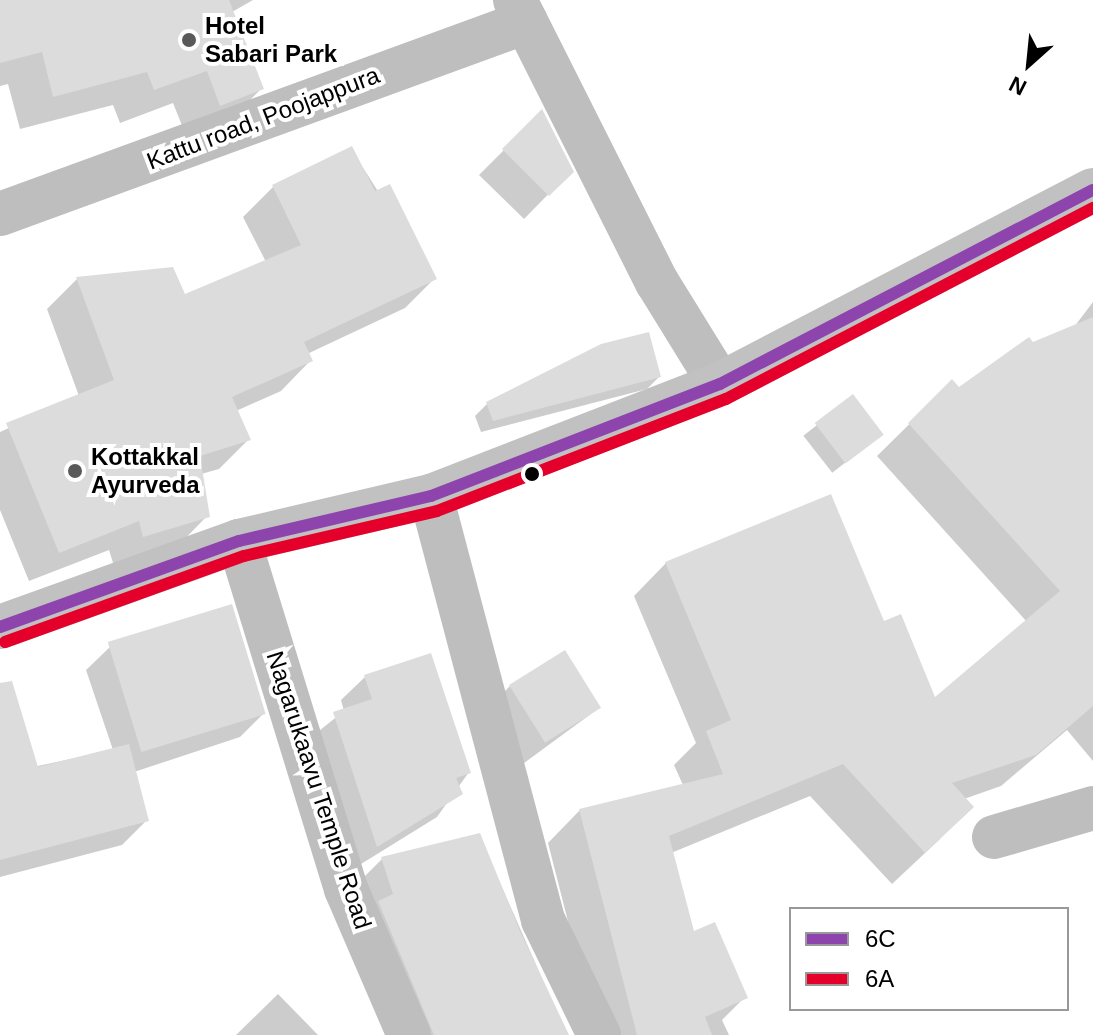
<!DOCTYPE html>
<html>
<head>
<meta charset="utf-8">
<style>
	body { margin:0 }
	#map { position:relative; width:1093px; height:1035px; overflow:hidden; background:#fff; font-family:Helvetica,sans-serif }
	div>[style] { position:absolute }
	.shadow>* { inset:0; background:#0003; transform-origin:0 0 }
	.building>* { inset:0; background:#dcdcdc; transform-origin:0 0 }
	.minor>* { height:44px; margin:-22px; padding:0 22px; transform-origin:22px; border-radius:22px; background:#bebebe }
	.tertiary>* { height:44px; margin:-22px; padding:0 22px; transform-origin:22px; border-radius:22px; background:#bebebe }
	.secondary>* { height:44px; margin:-22px; padding:0 22px; transform-origin:22px; border-radius:22px; background:#c1c1c1 }
	.bus-1>* { height:12px; margin:-6px; padding:0 6px; transform-origin:6px; border-radius:6px; background:#8e44ad }
	.bus-2>* { height:12px; margin:-6px; padding:0 6px; transform-origin:6px; border-radius:6px; background:#e4002b }
	.dots>* { width:22px; height:22px; translate:-50% -50%; box-sizing:border-box; border:4px solid #fff; border-radius:50% }
	span { translate:-50% -50%; white-space:nowrap; text-align:center; line-height:1.15; -webkit-text-stroke:8px #fff; paint-order:stroke }
	.poi-label { font-size:24px; color:#000; font-weight:700 }
	.left { translate:0 -50%; text-align:left }
	.street-label { font-size:24px; color:#000 }
	.legend { position:absolute; left:789px; top:907px; width:280px; height:104px; box-sizing:border-box; background:#fff; border:2px solid #999; margin:0; padding:10px 14px; list-style:none; font-size:24px; color:#000 }
	.legend li { display:flex; align-items:center; gap:16px; height:40px }
	.legend b { width:40px; border:2px solid #999 }
	.north { position:absolute; left:989px; top:24px; width:80px; height:80px; -webkit-text-stroke:6px #fff; paint-order:stroke; rotate:207deg; font-size:22px; font-weight:700; line-height:32px; text-align:center; color:#000 }
	.north::after { content:''; display:block; margin:auto; width:28px; height:36px; background:#000; clip-path:polygon(50% 0,100% 100%,50% 72%,0 100%) }
</style>
</head>
<body>
<div id="map">
	<div class="shadow">
		<i style="clip-path:polygon(0 0,253px 0,232px 12px,261px 89px,228px 122px,187px 138px,173px 103px,120px 123px,113px 105px,20px 129px,8px 84px,0 86px)"></i>
		<i style="clip-path:polygon(541px 113px,571px 171px,524px 219px,479px 175px)"></i>
		<i style="clip-path:polygon(351px 149px,434px 279px,405px 308px,307px 354px,310px 361px,281px 391px,236px 411px,249px 439px,219px 469px,201px 474px,207px 516px,178px 546px,114px 566px,109px 550px,29px 581px,0 510px,0 432px,79px 396px,47px 309px,77px 279px,171px 269px,184px 297px,266px 262px,243px 217px,273px 187px)"></i>
		<i style="clip-path:polygon(1093px 302px,1093px 761px,1067px 730px,1001px 786px,964px 799px,940px 839px,892px 884px,810px 796px,671px 853px,692px 934px,745px 997px,722px 1020px,729px 1035px,597px 1035px,548px 843px,580px 810px,683px 785px,674px 765px,696px 743px,634px 596px,666px 563px,883px 623px,934px 700px,1027px 622px,877px 456px,952px 382px,959px 389px,1074px 327px)"></i>
		<i style="clip-path:polygon(659px 377px,647px 389px,481px 432px,475px 416px,487px 404px)"></i>
		<i style="left:853px;top:397px;width:47px;height:63px;rotate:52deg"></i>
		<i style="clip-path:polygon(110px 647px,264px 713px,240px 737px,134px 772px,146px 821px,122px 845px,0 877px,0 774px,113px 750px,86px 670px)"></i>
		<i style="clip-path:polygon(365px 677px,469px 772px,437px 817px,353px 869px,310px 738px,344px 711px,341px 700px)"></i>
		<i style="clip-path:polygon(510px 686px,599px 708px,520px 766px,486px 710px)"></i>
		<i style="clip-path:polygon(479px 835px,567px 1035px,402px 1035px,358px 883px,382px 859px)"></i>
		<i style="clip-path:polygon(278px 994px,318px 1035px,236px 1035px)"></i>
	</div>
	<div class="building">
		<i style="clip-path:polygon(0 0,229px 0,264px 89px,220px 106px,207px 71px,154px 90px,147px 72px,53px 97px,42px 52px,0 63px)"></i>
		<i style="clip-path:polygon(542px 109px,574px 172px,549px 196px,502px 149px)"></i>
		<i style="clip-path:polygon(352px 146px,375px 191px,390px 184px,437px 279px,304px 342px,313px 361px,232px 397px,251px 440px,200px 456px,210px 517px,143px 537px,139px 521px,59px 553px,6px 423px,114px 380px,76px 277px,173px 267px,185px 294px,301px 245px,272px 185px)"></i>
		<i style="clip-path:polygon(1093px 317px,1093px 706px,1036px 755px,952px 783px,974px 807px,925px 853px,843px 764px,669px 836px,694px 931px,715px 922px,748px 998px,705px 1017px,712px 1035px,637px 1035px,579px 809px,723px 774px,706px 731px,731px 720px,665px 562px,831px 494px,884px 621px,901px 614px,935px 697px,1060px 591px,908px 423px,952px 379px,959px 387px,1029px 337px,1033px 342px)"></i>
		<i style="clip-path:polygon(649px 332px,661px 377px,493px 421px,486px 402px,601px 344px)"></i>
		<i style="left:853px;top:394px;width:51px;height:48px;rotate:53deg"></i>
		<i style="left:232px;top:604px;width:115px;height:130px;rotate:73deg"></i>
		<i style="left:565px;top:650px;width:68px;height:66px;rotate:58deg"></i>
		<i style="clip-path:polygon(431px 653px,471px 773px,456px 778px,463px 794px,377px 847px,333px 712px,372px 699px,364px 675px)"></i>
		<i style="clip-path:polygon(12px 681px,38px 767px,129px 744px,149px 821px,0 860px,0 683px)"></i>
		<i style="clip-path:polygon(480px 833px,520px 931px,569px 1035px,434px 1035px,378px 901px,393px 894px,381px 857px)"></i>
	</div>
	<div class="minor">
		<i style="left:0;top:214px;width:560px;rotate:-20.05deg"></i>
		<i style="left:431px;top:496px;width:439px;rotate:75.2deg"></i>
		<i style="left:543px;top:920px;width:128px;rotate:64deg"></i>
		<i style="left:239px;top:541px;width:364px;rotate:72.9deg"></i>
		<i style="left:346px;top:889px;width:159px;rotate:66.7deg"></i>
		<i style="left:994px;top:837px;width:103px;rotate:-16.3deg"></i>
	</div>
	<div class="tertiary">
		<i style="left:515px;top:0;width:316px;rotate:63.3deg"></i>
		<i style="left:657px;top:282px;width:120px;rotate:58.3deg"></i>
	</div>
	<div class="secondary">
		<i style="left:0;top:627px;width:254px;rotate:-19.8deg"></i>
		<i style="left:239px;top:541px;width:197px;rotate:-13.2deg"></i>
		<i style="left:431px;top:496px;width:310px;rotate:-21.2deg"></i>
		<i style="left:720px;top:384px;width:420px;rotate:-27.5deg"></i>
	</div>
	<div class="bus-1">
		<i style="left:0;top:627px;width:254px;rotate:-19.8deg"></i>
		<i style="left:239px;top:541px;width:197px;rotate:-13.2deg"></i>
		<i style="left:431px;top:496px;width:310px;rotate:-21.2deg"></i>
		<i style="left:720px;top:384px;width:420px;rotate:-27.5deg"></i>
	</div>
	<div class="bus-2">
		<i style="left:5px;top:642px;width:254px;rotate:-19.8deg"></i>
		<i style="left:244px;top:556px;width:198px;rotate:-13.1deg"></i>
		<i style="left:437px;top:511px;width:310px;rotate:-21.2deg"></i>
		<i style="left:726px;top:399px;width:414px;rotate:-27.5deg"></i>
	</div>
	<div class="dots">
		<i style="left:189px;top:40px;background:#595959"></i>
		<i style="left:75px;top:471px;background:#595959"></i>
		<i style="left:532px;top:474px;background:#000"></i>
	</div>
	<div class="poi-label">
		<span class="left" style="left:205px;top:40px">Hotel<br>Sabari Park</span>
		<span class="left" style="left:91px;top:471px">Kottakkal<br>Ayurveda</span>
	</div>
	<div class="street-label">
		<span style="left:263px;top:118px;rotate:-21deg">Kattu road, Poojappura</span>
		<span style="left:319px;top:790px;rotate:72deg">Nagarukaavu Temple Road</span>
	</div>
	<ul class="legend">
	<li><b style="height:10px;background:#8e44ad"></b>6C</li>
	<li><b style="height:10px;background:#e4002b"></b>6A</li>
	</ul>
	<div class="north">N</div>
</div>
</body>
</html>
